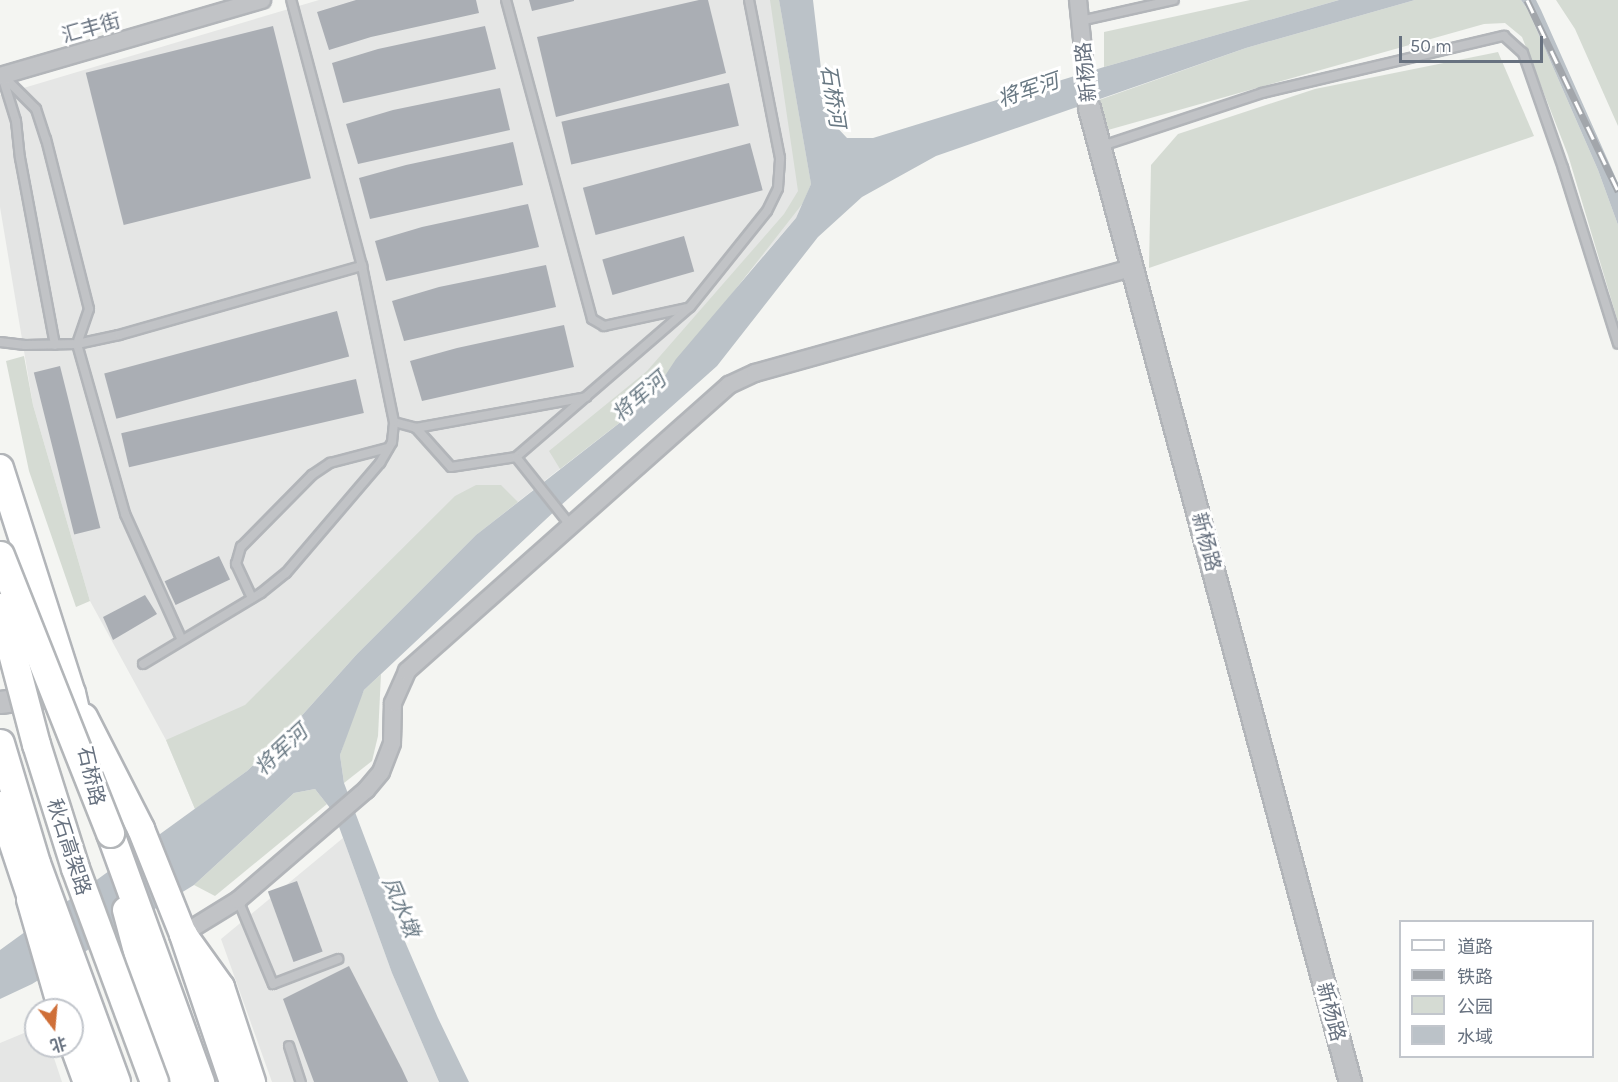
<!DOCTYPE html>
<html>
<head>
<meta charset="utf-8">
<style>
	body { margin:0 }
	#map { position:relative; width:1618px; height:1082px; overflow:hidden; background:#f4f5f2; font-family:Karla,"Noto Sans SC",sans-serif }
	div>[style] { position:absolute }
	.built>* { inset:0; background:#e5e6e5 }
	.green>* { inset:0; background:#d5dbd3 }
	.water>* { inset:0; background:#bbc2c8 }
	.building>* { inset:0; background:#aaaeb4; transform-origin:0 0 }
	.roads { filter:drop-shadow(2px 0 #b2b5b9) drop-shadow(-2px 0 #b2b5b9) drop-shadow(0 2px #b2b5b9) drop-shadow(0 -2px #b2b5b9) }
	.service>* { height:8px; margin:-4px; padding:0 4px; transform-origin:4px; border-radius:4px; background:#c1c3c6 }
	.minor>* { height:16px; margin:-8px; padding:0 8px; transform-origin:8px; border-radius:8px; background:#c1c3c6 }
	.tertiary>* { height:21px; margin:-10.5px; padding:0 10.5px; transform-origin:10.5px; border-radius:10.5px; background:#c1c3c6 }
	.primary>* { height:26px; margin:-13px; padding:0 13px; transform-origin:13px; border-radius:13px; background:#fff }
	.trunk>* { height:27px; margin:-13.5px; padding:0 13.5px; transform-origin:13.5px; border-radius:13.5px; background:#fff }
	.rail>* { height:7px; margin-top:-3.5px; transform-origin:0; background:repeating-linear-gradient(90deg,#fff 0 14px,#a2a6ab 0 28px); box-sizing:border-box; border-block:2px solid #a2a6ab }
	.bridges { filter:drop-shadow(2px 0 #b3b6b9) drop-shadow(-2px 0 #b3b6b9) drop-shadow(0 2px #b3b6b9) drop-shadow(0 -2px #b3b6b9) }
	.trunk-bridge>* { height:27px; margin:-13.5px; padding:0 13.5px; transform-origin:13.5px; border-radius:13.5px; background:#fff }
	span { translate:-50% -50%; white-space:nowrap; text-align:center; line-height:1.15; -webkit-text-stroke:6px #fff; paint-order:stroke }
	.street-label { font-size:20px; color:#67717f }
	.water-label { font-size:21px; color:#687883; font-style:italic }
	.legend { position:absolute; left:1399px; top:920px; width:195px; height:138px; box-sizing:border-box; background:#fff; border:2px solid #c2c6cc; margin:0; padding:8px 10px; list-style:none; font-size:18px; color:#67717f }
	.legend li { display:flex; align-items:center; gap:12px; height:30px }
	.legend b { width:30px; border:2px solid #c2c6cc }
	.north { position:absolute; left:24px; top:998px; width:60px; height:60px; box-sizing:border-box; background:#fff; border:2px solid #c2c6cc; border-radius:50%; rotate:164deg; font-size:16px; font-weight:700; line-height:24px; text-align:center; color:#67717f }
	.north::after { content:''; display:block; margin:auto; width:21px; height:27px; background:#cf6f38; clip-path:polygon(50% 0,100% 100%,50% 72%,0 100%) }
	.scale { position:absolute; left:1399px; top:36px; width:144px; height:27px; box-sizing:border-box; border:3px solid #67717f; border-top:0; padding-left:8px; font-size:18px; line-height:21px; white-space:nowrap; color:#67717f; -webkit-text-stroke:4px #fff; paint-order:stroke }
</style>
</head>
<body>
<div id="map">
	<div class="built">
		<i style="clip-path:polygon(319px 0,779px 0,811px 184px,796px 218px,619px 422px,476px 535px,195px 809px,166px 740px,90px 601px,33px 405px,0 207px,0 95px)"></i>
		<i style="clip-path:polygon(343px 838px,392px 973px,439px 1082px,272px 1082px,221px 939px)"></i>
		<i style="clip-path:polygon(36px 1028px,36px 1046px,50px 1046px,62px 1082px,0 1082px,0 1043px)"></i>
	</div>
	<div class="green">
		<i style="clip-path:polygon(770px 0,779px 0,811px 184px,803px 203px,649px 400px,560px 469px,549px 451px,647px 371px,784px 214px,798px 191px)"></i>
		<i style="clip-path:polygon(1250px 0,1339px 0,1104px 67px,1104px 32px)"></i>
		<i style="clip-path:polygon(1415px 0,1521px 0,1528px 10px,1598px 170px,1618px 225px,1618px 322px,1568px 155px,1522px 37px,1505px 23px,1484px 24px,1108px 130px,1099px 100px,1246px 48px)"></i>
		<i style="clip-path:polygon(1556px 0,1618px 0,1618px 126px,1575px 29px)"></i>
		<i style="clip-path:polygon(1498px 52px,1534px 136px,1149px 268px,1151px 165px,1178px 134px,1315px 89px)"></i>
		<i style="clip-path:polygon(24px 356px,33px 405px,90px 601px,76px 607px,29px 471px,6px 361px)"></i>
		<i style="clip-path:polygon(476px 485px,501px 485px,518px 502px,476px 535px,357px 654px,279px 741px,247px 771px,195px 809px,166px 740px,245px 705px,455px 496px)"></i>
		<i style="clip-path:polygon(381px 674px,378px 736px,372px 761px,344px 783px,340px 755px,355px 710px,364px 690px)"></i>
		<i style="clip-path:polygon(315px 789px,327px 804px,215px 896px,194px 885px,294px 793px)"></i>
	</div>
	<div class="water">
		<i style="clip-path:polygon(779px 0,813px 0,825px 103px,832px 122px,847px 138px,873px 138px,1104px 67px,1339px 0,1415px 0,1246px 48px,936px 156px,862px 197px,818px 237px,717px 366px,559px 507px,364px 690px,340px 755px,344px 783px,397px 923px,438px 1018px,469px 1082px,439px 1082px,392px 973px,334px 813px,315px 789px,294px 793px,194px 885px,32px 984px,0 999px,0 950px,247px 771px,279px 741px,357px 654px,476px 535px,649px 400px,676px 359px,796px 218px,811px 184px)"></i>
		<i style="clip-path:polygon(1521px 0,1536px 0,1541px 10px,1618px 183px,1618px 225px,1598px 170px,1528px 10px)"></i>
	</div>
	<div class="building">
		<i style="clip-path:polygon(356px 0,476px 0,479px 13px,371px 37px,329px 50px,317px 12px)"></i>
		<i style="clip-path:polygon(529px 0,574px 0,574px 1px,532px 11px)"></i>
		<i style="clip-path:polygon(699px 0,708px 0,726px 73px,556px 117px,537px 37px)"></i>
		<i style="left:273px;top:26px;width:157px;height:193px;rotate:76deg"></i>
		<i style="clip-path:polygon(485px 26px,496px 69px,343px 103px,332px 63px,378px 49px)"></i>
		<i style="left:729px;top:83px;width:44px;height:172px;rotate:77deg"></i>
		<i style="clip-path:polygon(500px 88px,510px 130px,358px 164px,346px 124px,393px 110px)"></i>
		<i style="clip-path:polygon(513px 142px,523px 185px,370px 219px,359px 178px,406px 165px)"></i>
		<i style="left:750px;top:143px;width:49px;height:173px;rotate:75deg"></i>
		<i style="clip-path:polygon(528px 204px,539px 247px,386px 281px,375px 241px,422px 227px)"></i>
		<i style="left:684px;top:236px;width:37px;height:85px;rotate:74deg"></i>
		<i style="clip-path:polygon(546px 265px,556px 307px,404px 341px,392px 301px,439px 287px)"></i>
		<i style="left:337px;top:311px;width:47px;height:241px;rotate:75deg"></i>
		<i style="clip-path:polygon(564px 325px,574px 367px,422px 401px,410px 361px,457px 348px)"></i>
		<i style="left:60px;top:366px;width:167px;height:27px;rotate:76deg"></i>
		<i style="left:356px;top:379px;width:35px;height:241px;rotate:77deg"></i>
		<i style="left:219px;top:556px;width:26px;height:60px;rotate:65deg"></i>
		<i style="clip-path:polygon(145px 595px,157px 614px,113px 640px,103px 617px)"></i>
		<i style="left:297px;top:881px;width:75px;height:31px;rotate:70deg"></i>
		<i style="clip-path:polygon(349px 966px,402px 1069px,408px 1082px,314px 1082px,283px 999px)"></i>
	</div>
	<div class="roads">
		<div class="service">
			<i style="left:506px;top:0;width:330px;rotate:74.9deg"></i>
			<i style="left:592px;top:319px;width:14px;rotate:30deg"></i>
			<i style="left:604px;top:326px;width:85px;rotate:-12.2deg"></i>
			<i style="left:1080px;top:21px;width:96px;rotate:-12.6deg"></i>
			<i style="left:2px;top:75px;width:48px;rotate:45deg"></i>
			<i style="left:36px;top:109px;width:32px;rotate:72deg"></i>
			<i style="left:46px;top:139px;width:175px;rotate:75.8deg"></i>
			<i style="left:89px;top:309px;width:37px;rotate:109deg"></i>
			<i style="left:77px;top:344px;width:177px;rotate:74.2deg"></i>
			<i style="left:125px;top:514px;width:138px;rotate:65.7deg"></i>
			<i style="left:3px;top:79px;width:44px;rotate:72.8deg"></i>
			<i style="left:16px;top:121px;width:37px;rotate:84deg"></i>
			<i style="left:20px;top:158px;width:190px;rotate:79.4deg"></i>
			<i style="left:1099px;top:147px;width:172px;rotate:-18.3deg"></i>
			<i style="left:1262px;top:93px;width:249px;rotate:-13.3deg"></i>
			<i style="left:1504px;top:36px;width:25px;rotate:42deg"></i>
			<i style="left:1523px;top:53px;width:122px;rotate:70.8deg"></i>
			<i style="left:1563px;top:168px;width:184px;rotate:72.6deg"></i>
			<i style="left:0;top:342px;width:25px;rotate:7deg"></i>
			<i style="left:25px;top:345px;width:52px;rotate:-1.1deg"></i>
			<i style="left:77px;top:344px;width:43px;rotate:-12.1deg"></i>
			<i style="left:119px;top:335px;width:253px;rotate:-15.9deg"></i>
			<i style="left:394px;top:422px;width:23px;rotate:15deg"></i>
			<i style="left:416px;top:428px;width:52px;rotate:48.1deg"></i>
			<i style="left:451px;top:467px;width:66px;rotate:-8.7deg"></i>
			<i style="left:516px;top:457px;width:230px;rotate:-40.8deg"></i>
			<i style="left:690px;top:307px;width:123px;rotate:-51.3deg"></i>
			<i style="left:767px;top:211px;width:25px;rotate:-64deg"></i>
			<i style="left:778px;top:188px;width:30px;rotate:-86deg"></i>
			<i style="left:780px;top:158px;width:161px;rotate:-101.1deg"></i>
			<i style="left:416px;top:428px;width:173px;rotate:-10.3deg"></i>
			<i style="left:516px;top:457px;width:87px;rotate:51.5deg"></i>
			<i style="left:252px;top:598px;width:38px;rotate:-115deg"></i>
			<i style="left:236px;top:564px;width:18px;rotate:-74deg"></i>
			<i style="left:241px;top:547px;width:101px;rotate:-45.4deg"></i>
			<i style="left:312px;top:475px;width:22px;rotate:-34deg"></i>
			<i style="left:330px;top:463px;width:60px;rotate:-14.5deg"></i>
			<i style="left:143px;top:664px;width:138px;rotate:-31deg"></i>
			<i style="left:261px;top:593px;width:32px;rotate:-39deg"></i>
			<i style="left:286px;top:573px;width:145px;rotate:-49.5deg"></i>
			<i style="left:380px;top:463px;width:24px;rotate:-60deg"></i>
			<i style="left:392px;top:442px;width:20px;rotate:-84deg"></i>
			<i style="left:394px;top:422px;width:159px;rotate:-101.6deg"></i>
			<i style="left:362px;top:266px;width:275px;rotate:-104.9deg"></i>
			<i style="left:238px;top:900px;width:91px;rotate:67.4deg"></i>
			<i style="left:273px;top:984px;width:70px;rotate:-21deg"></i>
			<i style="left:289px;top:1046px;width:38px;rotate:72deg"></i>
		</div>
		<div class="minor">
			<i style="left:1078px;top:0;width:109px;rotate:84.2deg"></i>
			<i style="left:0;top:76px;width:273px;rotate:-16.2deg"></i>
			<i style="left:183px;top:934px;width:65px;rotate:-31.7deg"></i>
			<i style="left:238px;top:900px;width:169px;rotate:-40.7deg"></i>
			<i style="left:366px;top:790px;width:23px;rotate:-50deg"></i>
			<i style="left:381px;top:772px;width:31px;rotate:-69deg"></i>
			<i style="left:392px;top:743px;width:40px;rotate:-88.6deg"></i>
			<i style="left:393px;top:703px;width:35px;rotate:-66deg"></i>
			<i style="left:407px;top:671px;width:431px;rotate:-41.6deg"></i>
			<i style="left:729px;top:385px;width:29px;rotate:-25deg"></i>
			<i style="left:755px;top:373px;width:391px;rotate:-15.6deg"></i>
		</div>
		<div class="tertiary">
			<i style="left:1089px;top:108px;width:1008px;rotate:75deg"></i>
			<i style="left:0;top:702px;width:69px;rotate:-7.5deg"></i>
		</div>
		<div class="primary">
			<i style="left:0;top:468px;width:236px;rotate:72.3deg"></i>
			<i style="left:72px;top:693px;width:49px;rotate:77.1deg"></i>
			<i style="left:84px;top:717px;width:126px;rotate:63deg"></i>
			<i style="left:141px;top:829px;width:113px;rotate:68.2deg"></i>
			<i style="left:183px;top:934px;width:65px;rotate:54.4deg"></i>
			<i style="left:221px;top:987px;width:100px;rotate:71.9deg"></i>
			<i style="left:0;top:805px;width:120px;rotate:71.6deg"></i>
			<i style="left:126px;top:910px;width:66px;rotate:75.1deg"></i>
			<i style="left:143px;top:974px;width:115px;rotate:69.7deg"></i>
			<i style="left:63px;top:981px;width:108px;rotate:69.4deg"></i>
		</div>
		<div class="trunk">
			<i style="left:0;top:743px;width:125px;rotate:73.3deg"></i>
			<i style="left:36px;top:863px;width:233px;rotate:69.9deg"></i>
			<i style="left:110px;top:833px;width:265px;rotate:70.1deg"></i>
			<i style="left:30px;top:899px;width:116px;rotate:73.9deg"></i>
			<i style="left:183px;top:934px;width:156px;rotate:71.3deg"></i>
			<i style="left:72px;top:1041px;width:44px;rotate:69.9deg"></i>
		</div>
	</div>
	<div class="rail">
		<i style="left:1527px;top:0;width:212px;rotate:64.5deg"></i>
	</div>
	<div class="bridges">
		<div class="trunk-bridge">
			<i style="left:0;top:555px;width:299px;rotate:68.4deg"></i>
			<i style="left:0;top:607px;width:142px;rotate:75.3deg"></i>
			<i style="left:36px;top:744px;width:130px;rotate:72.5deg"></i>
			<i style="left:75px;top:868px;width:228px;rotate:69.7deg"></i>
		</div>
	</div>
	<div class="street-label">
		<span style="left:91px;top:28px;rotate:-16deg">汇丰街</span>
		<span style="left:1086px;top:72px;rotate:-96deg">新杨路</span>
		<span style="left:1206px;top:542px;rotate:75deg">新杨路</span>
		<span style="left:91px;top:776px;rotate:77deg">石桥路</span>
		<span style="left:69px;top:847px;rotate:72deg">秋石高架路</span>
		<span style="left:1331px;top:1012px;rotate:75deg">新杨路</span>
	</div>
	<div class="water-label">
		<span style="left:1028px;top:90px;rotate:-19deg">将军河</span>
		<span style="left:833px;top:96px;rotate:81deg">石桥河</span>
		<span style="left:639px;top:397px;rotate:-41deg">将军河</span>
		<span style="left:281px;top:750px;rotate:-43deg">将军河</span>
		<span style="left:401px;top:907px;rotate:67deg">凤水墩</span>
	</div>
	<ul class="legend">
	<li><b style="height:8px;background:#fff"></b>道路</li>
	<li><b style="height:8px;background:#a2a6ab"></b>铁路</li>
	<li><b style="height:16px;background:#d5dbd3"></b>公园</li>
	<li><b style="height:16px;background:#bbc2c8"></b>水域</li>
	</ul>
	<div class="north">北</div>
	<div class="scale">50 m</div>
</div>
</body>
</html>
